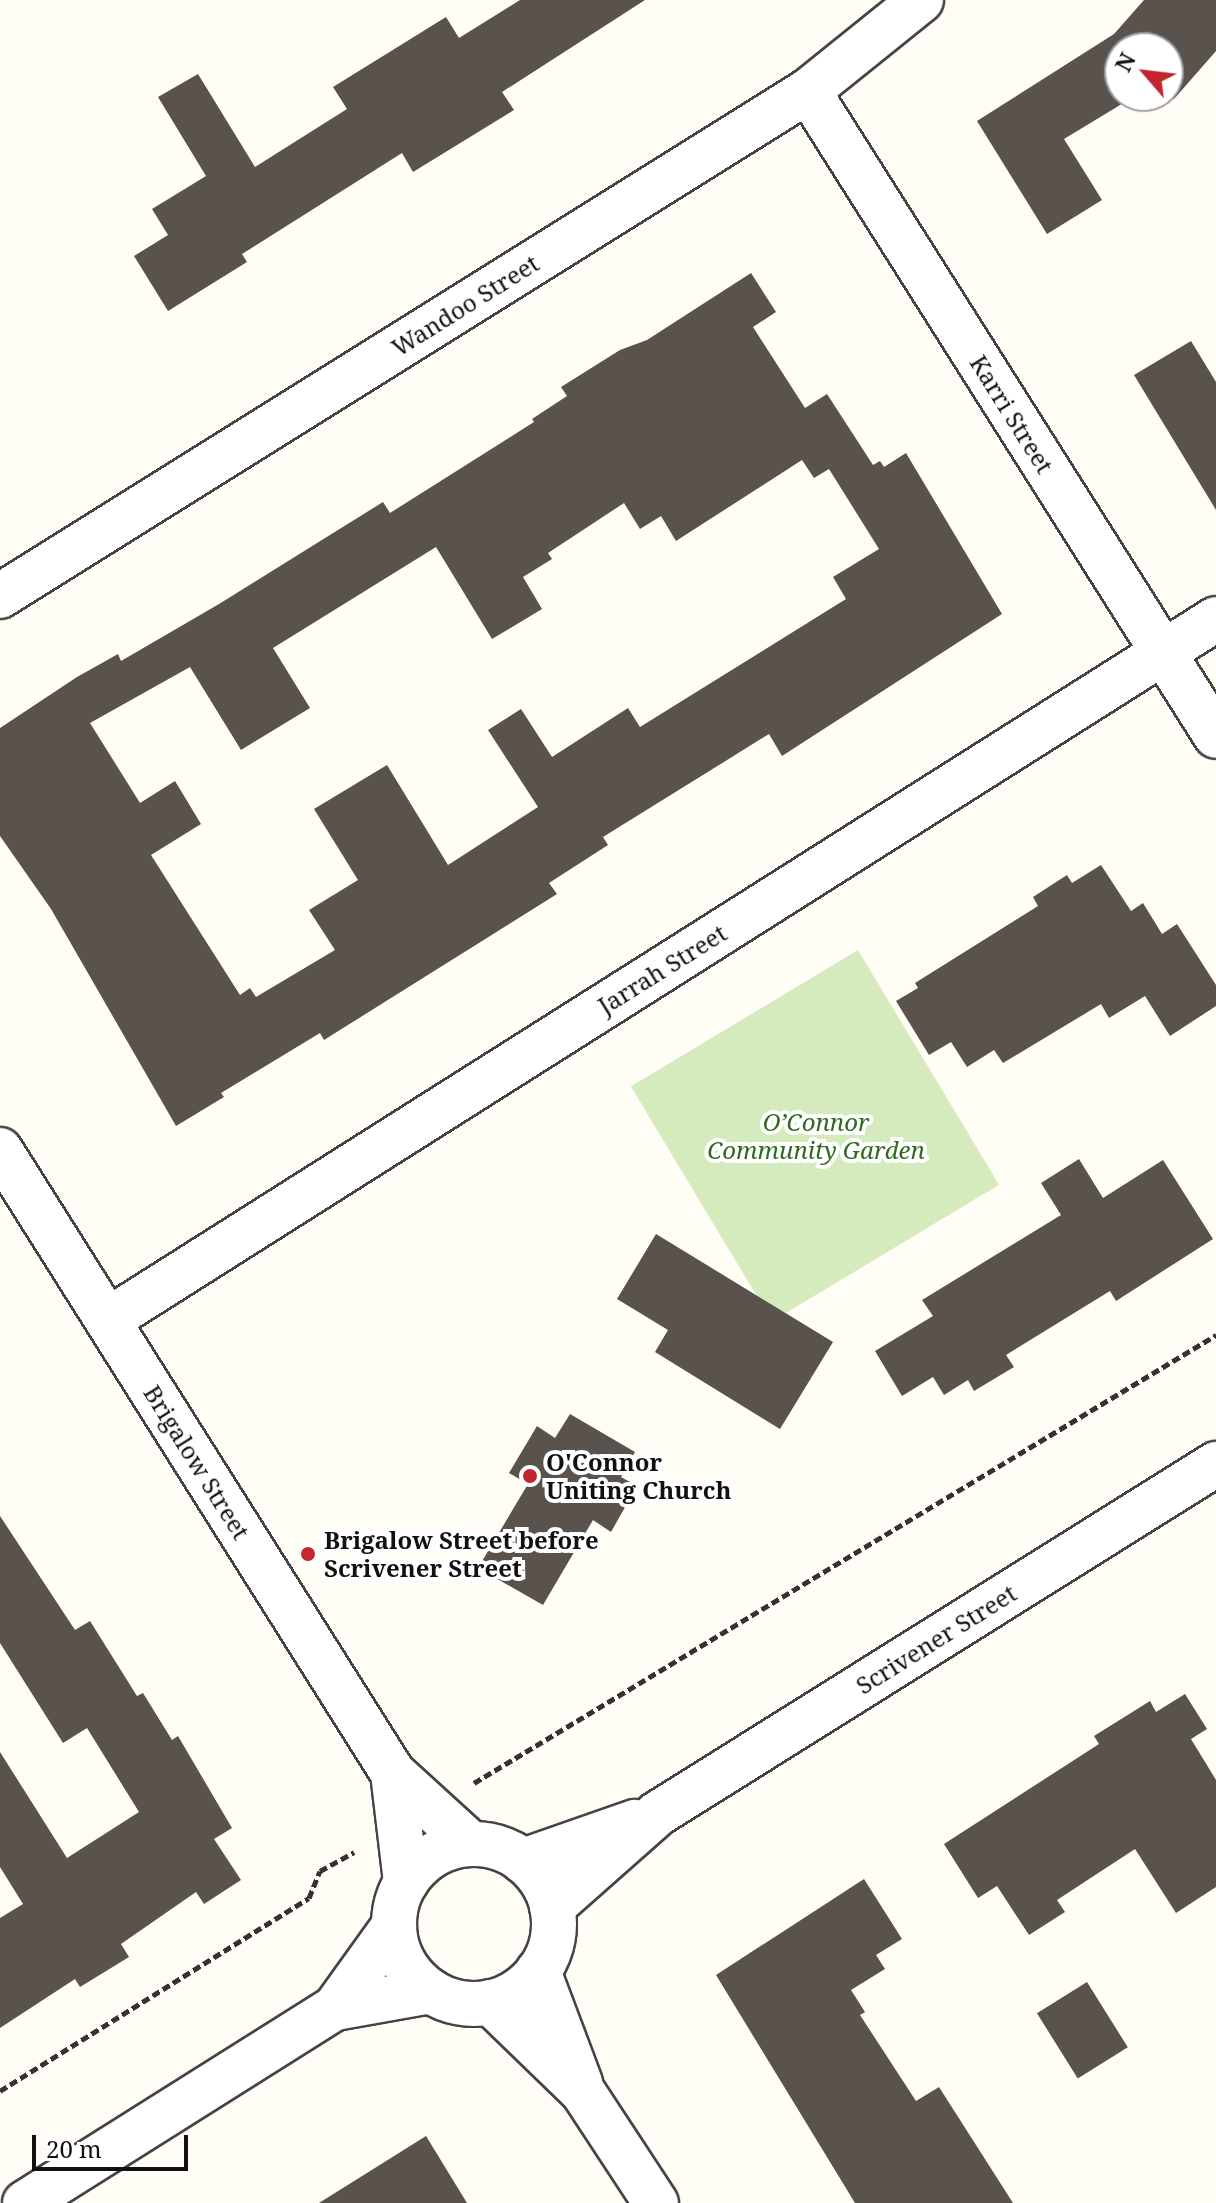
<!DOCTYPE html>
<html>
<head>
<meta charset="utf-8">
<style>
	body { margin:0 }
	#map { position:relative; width:1216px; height:2203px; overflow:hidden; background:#fffdf5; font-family:"Noto Serif",serif }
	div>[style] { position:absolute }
	.green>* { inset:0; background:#d5ebbd; transform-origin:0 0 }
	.building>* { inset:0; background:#5a524d; transform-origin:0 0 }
	.path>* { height:5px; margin-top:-2.5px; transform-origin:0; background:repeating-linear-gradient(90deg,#333 0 8px,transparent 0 12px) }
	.roads { filter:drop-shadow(2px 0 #444) drop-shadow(-2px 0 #444) drop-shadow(0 2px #444) drop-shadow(0 -2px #444) }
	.minor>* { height:44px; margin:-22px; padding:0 22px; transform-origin:22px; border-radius:22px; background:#fff }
	.minor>.ring { margin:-22px; padding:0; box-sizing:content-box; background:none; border:44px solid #fff; border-radius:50% }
	.dots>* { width:22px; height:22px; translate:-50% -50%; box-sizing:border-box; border:4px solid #fff; border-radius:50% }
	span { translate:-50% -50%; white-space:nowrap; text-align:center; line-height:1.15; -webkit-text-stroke:8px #fff; paint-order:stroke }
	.street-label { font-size:24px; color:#111 }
	.park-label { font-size:24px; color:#2f6b1f; font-style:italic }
	.poi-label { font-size:24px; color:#111; font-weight:700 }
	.left { translate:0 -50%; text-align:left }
	.north { position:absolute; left:1104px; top:32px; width:80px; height:80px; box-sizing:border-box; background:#fff; border:2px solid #a0a0a0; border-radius:50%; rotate:298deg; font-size:22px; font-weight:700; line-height:32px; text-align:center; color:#111 }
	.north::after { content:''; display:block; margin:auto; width:28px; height:36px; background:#c4262e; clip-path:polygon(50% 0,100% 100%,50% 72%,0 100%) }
	.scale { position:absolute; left:32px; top:2135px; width:156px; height:36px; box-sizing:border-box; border:4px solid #111; border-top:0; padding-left:10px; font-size:24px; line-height:28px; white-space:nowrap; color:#111; -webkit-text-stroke:6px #fff; paint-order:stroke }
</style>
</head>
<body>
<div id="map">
	<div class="green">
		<i style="left:858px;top:950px;width:274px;height:265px;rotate:59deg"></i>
	</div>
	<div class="building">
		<i style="clip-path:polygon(520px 0,645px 0,502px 92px,514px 110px,413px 172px,402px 153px,242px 254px,247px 262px,168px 311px,134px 256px,168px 235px,152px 209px,206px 176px,158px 97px,198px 74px,255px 167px,347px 109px,333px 87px,446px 17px,459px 38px)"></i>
		<i style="clip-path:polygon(1144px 0,1216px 0,1216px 51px,1174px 99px,1168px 94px,1168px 48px,1120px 48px,1120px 96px,1135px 96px,1064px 139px,1102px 200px,1047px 234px,977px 121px,1114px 34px)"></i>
		<i style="clip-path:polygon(evenodd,751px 273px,776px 312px,753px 327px,805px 408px,827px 394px,873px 465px,880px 461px,884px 467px,906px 453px,1002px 614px,782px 756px,769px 734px,603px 837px,608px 845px,549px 883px,557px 894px,324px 1040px,320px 1033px,221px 1093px,224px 1097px,176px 1126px,51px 909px,0 836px,0 728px,77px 677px,118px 654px,121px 661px,219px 604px,383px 502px,390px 513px,534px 422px,532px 419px,567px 396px,561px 387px,620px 350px,647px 340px,751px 273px,802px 460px,814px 478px,829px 469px,879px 549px,833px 577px,846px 599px,640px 727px,628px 708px,552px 757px,521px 709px,488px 730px,538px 807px,448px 865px,387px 765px,314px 809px,358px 880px,309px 910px,335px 950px,256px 997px,250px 988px,240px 995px,151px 855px,201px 824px,175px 781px,140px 803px,90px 723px,190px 667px,241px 750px,310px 708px,273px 648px,436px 547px,492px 639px,542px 609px,523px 577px,552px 559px,548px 553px,624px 503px,640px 529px,661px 516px,676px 541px,802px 460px)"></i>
		<i style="clip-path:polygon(1191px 341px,1216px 382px,1216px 510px,1134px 375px)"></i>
		<i style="clip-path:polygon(1101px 865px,1131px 911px,1143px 903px,1162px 934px,1177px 924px,1216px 985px,1216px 1006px,1170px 1036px,1145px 996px,1109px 1018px,1101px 1004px,1003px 1063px,994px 1050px,967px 1067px,951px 1042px,929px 1055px,896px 1001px,918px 988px,915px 983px,1038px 906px,1033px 897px,1067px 875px,1072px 883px)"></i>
		<i style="clip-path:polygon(1079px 1159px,1103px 1198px,1163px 1160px,1213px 1239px,1116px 1301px,1110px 1291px,1006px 1355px,1014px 1367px,974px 1391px,968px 1380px,944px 1395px,933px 1377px,902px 1396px,875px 1351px,933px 1316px,922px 1300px,1061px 1215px,1041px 1183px)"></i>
		<i style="clip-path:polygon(656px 1234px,833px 1342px,780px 1429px,655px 1352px,668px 1330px,617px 1299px)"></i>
		<i style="clip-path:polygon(570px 1414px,635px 1452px,621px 1477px,637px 1486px,611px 1532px,593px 1520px,543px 1605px,478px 1568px,528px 1484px,509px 1473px,537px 1426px,555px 1438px)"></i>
		<i style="clip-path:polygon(0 1516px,75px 1630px,90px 1621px,137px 1696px,143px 1693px,172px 1740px,178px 1736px,232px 1828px,214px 1839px,241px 1880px,204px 1904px,196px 1892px,121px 1944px,129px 1957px,80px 1987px,75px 1979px,0 2028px,0 1918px,23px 1904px,0 1867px,0 1752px,67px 1858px,139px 1812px,87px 1728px,63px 1743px,0 1643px)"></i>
		<i style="clip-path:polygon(1185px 1694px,1207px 1729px,1191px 1739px,1216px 1780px,1216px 1887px,1176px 1913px,1135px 1849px,1057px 1900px,1065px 1912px,1029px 1935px,997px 1886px,978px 1898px,944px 1844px,1099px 1744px,1094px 1736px,1150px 1701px,1156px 1712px)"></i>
		<i style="clip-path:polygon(864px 1879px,902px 1939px,876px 1955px,885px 1969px,851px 1990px,865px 2012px,860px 2015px,916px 2101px,939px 2087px,1013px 2203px,855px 2203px,716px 1975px)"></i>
		<i style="left:1087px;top:1982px;width:77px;height:59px;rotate:58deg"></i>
		<i style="clip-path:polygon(426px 2136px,467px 2203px,319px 2203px)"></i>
	</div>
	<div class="path">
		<i style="left:474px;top:1783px;width:867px;rotate:-31.12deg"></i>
		<i style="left:0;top:2091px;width:364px;rotate:-32deg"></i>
		<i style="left:309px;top:1898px;width:29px;rotate:-68deg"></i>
		<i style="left:320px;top:1871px;width:39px;rotate:-29deg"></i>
	</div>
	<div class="roads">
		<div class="minor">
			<i style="left:808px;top:91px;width:763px;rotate:57.68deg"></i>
			<i style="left:0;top:596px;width:953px;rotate:-32.01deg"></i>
			<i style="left:808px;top:91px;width:145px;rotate:-38.8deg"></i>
			<i style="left:0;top:1150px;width:737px;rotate:57.76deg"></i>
			<i style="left:393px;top:1773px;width:105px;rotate:42.3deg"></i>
			<i style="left:108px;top:1320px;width:1311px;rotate:-32.32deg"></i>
			<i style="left:393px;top:1773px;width:110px;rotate:83.2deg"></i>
			<i class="ring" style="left:394px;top:1844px;width:116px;height:116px"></i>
			<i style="left:523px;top:1861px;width:119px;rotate:-19.2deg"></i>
			<i style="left:552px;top:1907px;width:140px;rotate:-41.5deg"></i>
			<i style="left:657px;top:1814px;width:660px;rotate:-32.05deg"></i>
			<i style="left:538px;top:1971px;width:120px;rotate:69.4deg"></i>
			<i style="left:490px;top:2002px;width:129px;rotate:44.1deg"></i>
			<i style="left:583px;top:2092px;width:133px;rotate:56.7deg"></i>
			<i style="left:335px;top:2008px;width:97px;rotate:-10deg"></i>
			<i style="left:25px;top:2203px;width:366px;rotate:-32.2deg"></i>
			<i style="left:335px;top:2008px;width:101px;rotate:-54.3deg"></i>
		</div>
	</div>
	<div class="dots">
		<i style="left:530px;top:1476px;background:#c4262e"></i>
		<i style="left:308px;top:1554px;background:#c4262e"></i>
	</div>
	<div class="street-label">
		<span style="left:465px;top:305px;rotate:-32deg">Wandoo Street</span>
		<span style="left:1012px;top:414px;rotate:58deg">Karri Street</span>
		<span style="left:662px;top:969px;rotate:-32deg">Jarrah Street</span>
		<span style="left:197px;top:1462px;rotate:58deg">Brigalow Street</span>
		<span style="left:936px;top:1639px;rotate:-32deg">Scrivener Street</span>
	</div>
	<div class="park-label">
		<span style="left:816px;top:1136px">O’Connor<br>Community Garden</span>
	</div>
	<div class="poi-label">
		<span class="left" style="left:546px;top:1476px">O'Connor<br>Uniting Church</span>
		<span class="left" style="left:324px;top:1554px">Brigalow Street before<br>Scrivener Street</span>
	</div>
	<div class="north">N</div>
	<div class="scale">20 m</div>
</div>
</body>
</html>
